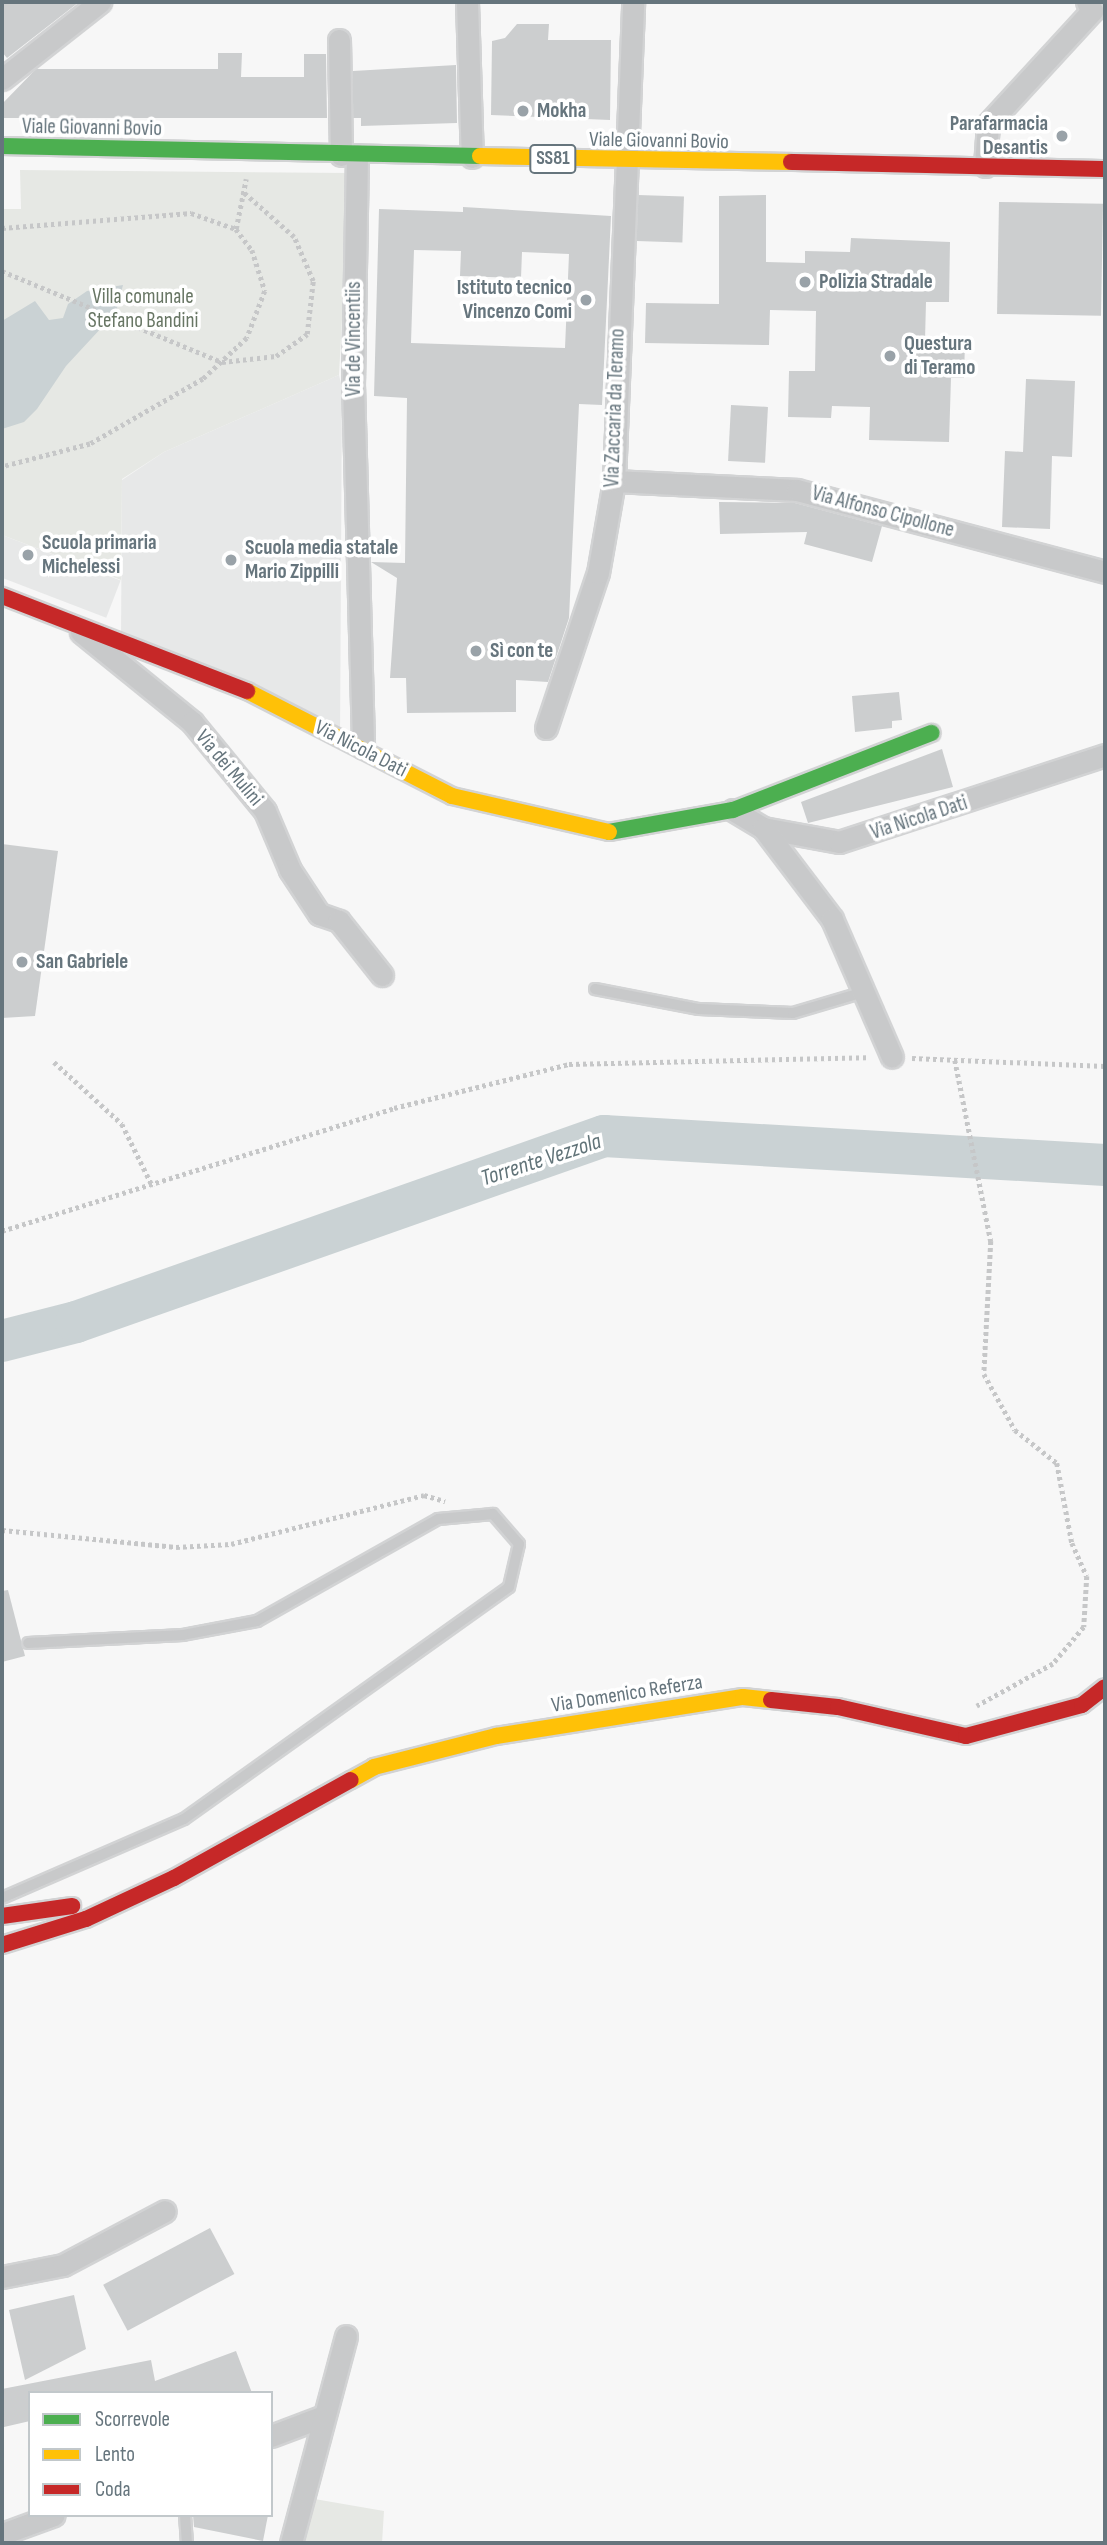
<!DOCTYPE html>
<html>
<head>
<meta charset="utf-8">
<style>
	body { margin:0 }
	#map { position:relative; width:1107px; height:2545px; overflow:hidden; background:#f7f7f7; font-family:"Sofia Sans Condensed",sans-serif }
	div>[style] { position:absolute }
	.built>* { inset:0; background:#e7e8e8; transform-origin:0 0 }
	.green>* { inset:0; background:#e6e8e4 }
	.water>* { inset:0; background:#cad2d4 }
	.river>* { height:42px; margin:-21px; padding:0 21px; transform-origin:21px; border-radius:21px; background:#cad2d4 }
	.building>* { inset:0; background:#cccecf; transform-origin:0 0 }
	.path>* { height:4.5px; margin-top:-2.25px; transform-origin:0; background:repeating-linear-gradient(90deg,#c6c7c8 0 3.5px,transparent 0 7px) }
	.roads { filter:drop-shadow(2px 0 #d2d3d4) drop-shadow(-2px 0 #d2d3d4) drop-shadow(0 2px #d2d3d4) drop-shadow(0 -2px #d2d3d4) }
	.lane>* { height:10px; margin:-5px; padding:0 5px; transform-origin:5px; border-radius:5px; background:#c8c9ca }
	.street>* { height:21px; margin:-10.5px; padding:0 10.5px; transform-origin:10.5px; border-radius:10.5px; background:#c8c9ca }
	.fast>* { height:16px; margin:-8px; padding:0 8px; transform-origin:8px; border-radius:8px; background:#4caf50 }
	.slow>* { height:16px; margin:-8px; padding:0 8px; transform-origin:8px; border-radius:8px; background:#ffc107 }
	.jam>* { height:16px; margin:-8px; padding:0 8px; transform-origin:8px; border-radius:8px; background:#c62828 }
	.dots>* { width:19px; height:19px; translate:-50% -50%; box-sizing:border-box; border:4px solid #fff; border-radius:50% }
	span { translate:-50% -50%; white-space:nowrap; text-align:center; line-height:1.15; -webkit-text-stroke:7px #fff; paint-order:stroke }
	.shield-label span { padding:2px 5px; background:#fff; border:2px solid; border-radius:5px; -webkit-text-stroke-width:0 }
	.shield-label { font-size:19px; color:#66757d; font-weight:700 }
	.poi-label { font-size:21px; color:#66757d; font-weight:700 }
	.left { translate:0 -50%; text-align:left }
	.right { translate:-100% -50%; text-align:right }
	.street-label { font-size:21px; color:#66757d }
	.park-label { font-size:21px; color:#687664 }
	.water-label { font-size:23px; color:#617378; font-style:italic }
	.frame { position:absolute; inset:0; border:4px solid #66757d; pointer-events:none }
	.legend { position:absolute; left:28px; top:2391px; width:245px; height:126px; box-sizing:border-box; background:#fff; border:2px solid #c2c8cb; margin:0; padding:9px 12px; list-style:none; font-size:21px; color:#66757d }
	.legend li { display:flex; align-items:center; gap:14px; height:35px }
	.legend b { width:35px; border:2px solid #c2c8cb }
</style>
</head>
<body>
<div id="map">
	<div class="built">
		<i style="clip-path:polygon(339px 375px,342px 388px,340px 739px,121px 641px,122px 480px,164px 452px)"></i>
		<i style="left:2px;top:535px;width:127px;height:40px;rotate:21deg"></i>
	</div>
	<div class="green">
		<i style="clip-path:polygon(20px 170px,350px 173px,339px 375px,164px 452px,122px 479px,121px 580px,2px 535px,2px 209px,21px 209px)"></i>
		<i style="clip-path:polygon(303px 2497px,384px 2511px,382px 2543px,291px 2543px)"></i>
	</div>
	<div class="water">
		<i style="clip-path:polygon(123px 285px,116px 312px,66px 366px,37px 409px,24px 422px,2px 429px,2px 321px,35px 301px,49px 320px,63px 318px,68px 304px,87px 291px)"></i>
	</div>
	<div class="river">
		<i style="left:2px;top:1341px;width:76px;rotate:-14.4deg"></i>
		<i style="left:76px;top:1322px;width:560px;rotate:-19.41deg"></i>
		<i style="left:604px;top:1136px;width:502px;rotate:3.31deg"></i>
	</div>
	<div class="building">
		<i style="clip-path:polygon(2px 2px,79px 2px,7px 58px,2px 52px)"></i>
		<i style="clip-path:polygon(517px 24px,549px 24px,548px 40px,611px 40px,610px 120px,491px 115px,492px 41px,505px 38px)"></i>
		<i style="clip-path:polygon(218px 53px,242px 53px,241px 77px,304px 77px,304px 54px,326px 54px,327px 118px,2px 118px,2px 104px,36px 69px,218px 69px)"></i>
		<i style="clip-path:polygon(456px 65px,457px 123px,361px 126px,361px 118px,353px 118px,353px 71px)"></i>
		<i style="left:638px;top:195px;width:46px;height:46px;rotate:2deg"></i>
		<i style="clip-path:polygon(766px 195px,766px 262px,805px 263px,805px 251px,850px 252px,851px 238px,950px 242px,949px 302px,926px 302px,925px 340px,965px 341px,964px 378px,951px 378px,949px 442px,869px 440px,870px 407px,832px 406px,831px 418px,788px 417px,789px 371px,815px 371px,816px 311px,770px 310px,769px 345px,645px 343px,646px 303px,719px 304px,719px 196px)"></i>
		<i style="left:999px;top:202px;width:104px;height:112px;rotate:1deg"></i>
		<i style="clip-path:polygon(evenodd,463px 207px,611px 216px,602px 405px,579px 404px,569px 618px,548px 682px,516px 680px,516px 712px,407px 713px,406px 678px,390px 678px,397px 578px,371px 562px,405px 563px,407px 398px,374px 396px,379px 209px,463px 212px,463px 207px,414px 250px,461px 251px,460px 276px,521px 278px,522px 252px,569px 254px,565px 348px,411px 343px,414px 250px)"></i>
		<i style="clip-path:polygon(1026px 379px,1075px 381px,1072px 457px,1052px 456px,1050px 529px,1002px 527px,1005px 451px,1023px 452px)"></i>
		<i style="left:731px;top:405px;width:37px;height:56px;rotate:3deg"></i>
		<i style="clip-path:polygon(719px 502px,795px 503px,882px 526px,872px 562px,804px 544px,807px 532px,720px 534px)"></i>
		<i style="clip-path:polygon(899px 692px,902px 720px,892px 721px,892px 728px,855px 732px,852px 696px)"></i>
		<i style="clip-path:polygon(942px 749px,953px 787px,808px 823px,801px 802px)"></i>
		<i style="clip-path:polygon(2px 844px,58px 851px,35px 1016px,2px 1018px)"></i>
		<i style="clip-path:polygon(8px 1590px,25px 1656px,2px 1662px,2px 1591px)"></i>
		<i style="left:210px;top:2228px;width:52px;height:121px;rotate:62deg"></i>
		<i style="clip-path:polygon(74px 2295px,86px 2349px,25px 2380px,9px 2310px)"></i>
		<i style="clip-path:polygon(236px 2351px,252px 2393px,30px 2393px,30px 2421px,4px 2427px,2px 2389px,151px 2360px,155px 2381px)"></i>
		<i style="clip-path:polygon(193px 2515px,268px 2515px,263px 2541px,194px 2527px)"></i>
	</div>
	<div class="path">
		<i style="left:2px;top:228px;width:190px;rotate:-4.5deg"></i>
		<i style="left:191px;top:213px;width:48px;rotate:19.6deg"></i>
		<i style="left:236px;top:229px;width:26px;rotate:53deg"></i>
		<i style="left:252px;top:250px;width:43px;rotate:72.4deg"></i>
		<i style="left:265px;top:291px;width:50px;rotate:111deg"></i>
		<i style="left:247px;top:338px;width:60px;rotate:137deg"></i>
		<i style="left:203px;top:379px;width:130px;rotate:150.1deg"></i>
		<i style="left:90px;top:444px;width:91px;rotate:165.4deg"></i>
		<i style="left:236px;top:229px;width:51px;rotate:-78.7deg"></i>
		<i style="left:2px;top:271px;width:238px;rotate:22.5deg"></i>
		<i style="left:222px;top:362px;width:54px;rotate:-6.3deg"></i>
		<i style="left:276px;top:356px;width:38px;rotate:-35deg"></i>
		<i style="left:307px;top:334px;width:53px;rotate:-83.5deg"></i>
		<i style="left:313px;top:281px;width:48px;rotate:-113.4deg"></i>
		<i style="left:294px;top:237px;width:67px;rotate:-138.7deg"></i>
		<i style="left:912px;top:1058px;width:193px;rotate:2.4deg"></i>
		<i style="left:955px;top:1060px;width:185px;rotate:78.8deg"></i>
		<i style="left:991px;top:1241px;width:133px;rotate:93deg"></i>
		<i style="left:984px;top:1374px;width:64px;rotate:61deg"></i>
		<i style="left:1015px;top:1430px;width:53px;rotate:38.2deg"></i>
		<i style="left:1057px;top:1463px;width:81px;rotate:79.4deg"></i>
		<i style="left:1072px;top:1543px;width:36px;rotate:66deg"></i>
		<i style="left:1087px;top:1576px;width:51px;rotate:93.4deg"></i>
		<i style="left:1084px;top:1627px;width:48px;rotate:130deg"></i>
		<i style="left:1053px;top:1664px;width:87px;rotate:151.1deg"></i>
		<i style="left:54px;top:1062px;width:92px;rotate:42.4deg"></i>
		<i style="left:122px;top:1124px;width:70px;rotate:63.8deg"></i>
		<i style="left:2px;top:1231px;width:411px;rotate:-17.4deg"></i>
		<i style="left:394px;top:1108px;width:180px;rotate:-14.1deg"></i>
		<i style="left:569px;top:1064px;width:299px;rotate:-1.3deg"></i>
		<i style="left:2px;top:1530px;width:175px;rotate:5.6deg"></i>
		<i style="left:176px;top:1547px;width:55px;rotate:-3.1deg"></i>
		<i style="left:231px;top:1544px;width:199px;rotate:-14.2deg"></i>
		<i style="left:424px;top:1495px;width:22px;rotate:16deg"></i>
	</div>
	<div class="roads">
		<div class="lane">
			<i style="left:595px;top:989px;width:106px;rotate:10.9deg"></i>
			<i style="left:699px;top:1009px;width:94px;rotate:2.4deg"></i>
			<i style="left:793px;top:1013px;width:74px;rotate:-16.5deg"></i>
			<i style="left:2px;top:1898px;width:198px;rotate:-23.5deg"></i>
			<i style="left:184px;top:1819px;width:399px;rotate:-35.5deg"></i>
			<i style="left:509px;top:1587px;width:44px;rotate:-76.9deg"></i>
			<i style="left:519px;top:1544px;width:40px;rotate:-131deg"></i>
			<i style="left:493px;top:1514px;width:55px;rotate:174.8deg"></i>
			<i style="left:438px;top:1519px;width:208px;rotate:150.6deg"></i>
			<i style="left:257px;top:1621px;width:75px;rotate:169.3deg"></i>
			<i style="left:183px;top:1635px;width:155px;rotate:177deg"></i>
			<i style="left:185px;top:2515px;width:28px;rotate:86deg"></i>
		</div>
		<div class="street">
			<i style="left:467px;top:2px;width:155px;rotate:88.2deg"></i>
			<i style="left:339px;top:40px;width:115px;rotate:89deg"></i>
			<i style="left:2px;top:79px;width:125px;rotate:-38.2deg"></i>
			<i style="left:357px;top:155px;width:229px;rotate:91deg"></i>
			<i style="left:353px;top:384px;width:364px;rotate:88.4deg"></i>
			<i style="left:985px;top:166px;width:42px;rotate:-85.9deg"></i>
			<i style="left:988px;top:124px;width:154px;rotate:-47.4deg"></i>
			<i style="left:1092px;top:11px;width:10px;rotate:-119deg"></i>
			<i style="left:614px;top:481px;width:183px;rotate:2.8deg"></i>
			<i style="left:797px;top:490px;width:319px;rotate:14.9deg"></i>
			<i style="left:81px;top:632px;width:143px;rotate:39deg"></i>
			<i style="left:192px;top:722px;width:115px;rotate:50.6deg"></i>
			<i style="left:265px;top:811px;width:64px;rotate:67deg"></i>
			<i style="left:290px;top:870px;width:53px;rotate:56.6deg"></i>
			<i style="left:319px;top:914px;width:21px;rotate:19deg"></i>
			<i style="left:339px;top:921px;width:69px;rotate:51.5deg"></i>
			<i style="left:546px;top:728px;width:163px;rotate:-71.5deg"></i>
			<i style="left:598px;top:573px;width:93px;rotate:-80.1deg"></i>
			<i style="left:614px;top:481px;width:479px;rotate:-87.7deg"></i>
			<i style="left:733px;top:810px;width:35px;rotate:31deg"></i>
			<i style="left:763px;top:828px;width:77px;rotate:10.4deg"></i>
			<i style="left:839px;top:842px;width:280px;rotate:-18.1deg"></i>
			<i style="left:763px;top:828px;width:114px;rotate:52.8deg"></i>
			<i style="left:832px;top:919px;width:150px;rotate:66.5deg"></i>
			<i style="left:2px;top:2277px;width:62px;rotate:-11.1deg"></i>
			<i style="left:63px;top:2265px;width:115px;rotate:-27.9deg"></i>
			<i style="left:271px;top:2436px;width:57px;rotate:-20.7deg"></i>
			<i style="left:2px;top:2534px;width:55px;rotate:-20.1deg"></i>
			<i style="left:291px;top:2543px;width:214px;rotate:-75.1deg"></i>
		</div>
		<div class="fast">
			<i style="left:2px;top:146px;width:478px;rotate:1.2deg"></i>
			<i style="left:609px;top:832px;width:126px;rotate:-10.1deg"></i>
			<i style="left:733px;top:810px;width:213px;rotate:-21.2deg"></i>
		</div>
		<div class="slow">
			<i style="left:480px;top:156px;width:311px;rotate:1.1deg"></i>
			<i style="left:247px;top:691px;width:230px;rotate:27.1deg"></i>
			<i style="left:452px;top:796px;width:161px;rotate:12.9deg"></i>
			<i style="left:351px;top:1780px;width:26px;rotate:-29deg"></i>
			<i style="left:374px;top:1767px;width:126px;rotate:-14.3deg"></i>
			<i style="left:496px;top:1736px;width:250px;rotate:-9deg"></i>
			<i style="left:743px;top:1697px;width:28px;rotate:6deg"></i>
		</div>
		<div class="jam">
			<i style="left:791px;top:162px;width:314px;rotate:1.3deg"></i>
			<i style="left:2px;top:596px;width:263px;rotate:21.2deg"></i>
			<i style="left:771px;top:1700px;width:67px;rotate:6deg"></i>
			<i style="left:838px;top:1707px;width:131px;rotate:12.8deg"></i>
			<i style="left:966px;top:1736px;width:120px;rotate:-15deg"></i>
			<i style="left:1082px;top:1705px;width:29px;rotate:-38deg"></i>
			<i style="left:2px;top:1916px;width:71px;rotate:-8.1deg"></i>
			<i style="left:2px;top:1945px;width:88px;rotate:-17.2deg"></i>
			<i style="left:86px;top:1919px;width:97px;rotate:-25deg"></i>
			<i style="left:174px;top:1878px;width:202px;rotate:-29deg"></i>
		</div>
	</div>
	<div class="dots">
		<i style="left:523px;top:111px;background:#99a2a8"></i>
		<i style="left:1062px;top:136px;background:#99a2a8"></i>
		<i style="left:805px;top:282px;background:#99a2a8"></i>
		<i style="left:586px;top:300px;background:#99a2a8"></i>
		<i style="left:890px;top:356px;background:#99a2a8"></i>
		<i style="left:28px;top:555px;background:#99a2a8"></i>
		<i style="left:231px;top:560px;background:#99a2a8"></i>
		<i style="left:476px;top:651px;background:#99a2a8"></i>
		<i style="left:22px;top:962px;background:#99a2a8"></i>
	</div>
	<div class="shield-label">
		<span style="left:553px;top:159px">SS81</span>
	</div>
	<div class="poi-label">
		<span class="left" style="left:537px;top:111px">Mokha</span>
		<span class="right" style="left:1048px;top:136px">Parafarmacia<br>Desantis</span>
		<span class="left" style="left:819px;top:282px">Polizia Stradale</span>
		<span class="right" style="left:572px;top:300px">Istituto tecnico<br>Vincenzo Comi</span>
		<span class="left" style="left:904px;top:356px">Questura<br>di Teramo</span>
		<span class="left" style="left:42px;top:555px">Scuola primaria<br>Michelessi</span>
		<span class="left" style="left:245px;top:560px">Scuola media statale<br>Mario Zippilli</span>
		<span class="left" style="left:490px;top:651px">Sì con te</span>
		<span class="left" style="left:36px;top:962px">San Gabriele</span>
	</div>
	<div class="street-label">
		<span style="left:92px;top:128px;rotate:1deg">Viale Giovanni Bovio</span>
		<span style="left:659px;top:141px;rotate:1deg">Viale Giovanni Bovio</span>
		<span style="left:354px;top:339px;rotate:-90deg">Via de Vincentiis</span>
		<span style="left:615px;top:408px;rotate:-88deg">Via Zaccaria da Teramo</span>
		<span style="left:883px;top:512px;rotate:15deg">Via Alfonso Cipollone</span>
		<span style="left:361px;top:749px;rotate:27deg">Via Nicola Dati</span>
		<span style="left:229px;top:768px;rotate:50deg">Via dei Mulini</span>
		<span style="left:919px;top:818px;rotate:-18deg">Via Nicola Dati</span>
		<span style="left:627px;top:1694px;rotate:-9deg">Via Domenico Referza</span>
	</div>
	<div class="park-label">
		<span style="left:143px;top:309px">Villa comunale<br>Stefano Bandini</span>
	</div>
	<div class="water-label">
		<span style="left:541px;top:1160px;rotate:-18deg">Torrente Vezzola</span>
	</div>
	<div class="frame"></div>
	<ul class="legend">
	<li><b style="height:9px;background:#4caf50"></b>Scorrevole</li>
	<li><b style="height:9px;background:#ffc107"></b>Lento</li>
	<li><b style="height:9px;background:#c62828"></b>Coda</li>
	</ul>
</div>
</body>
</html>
